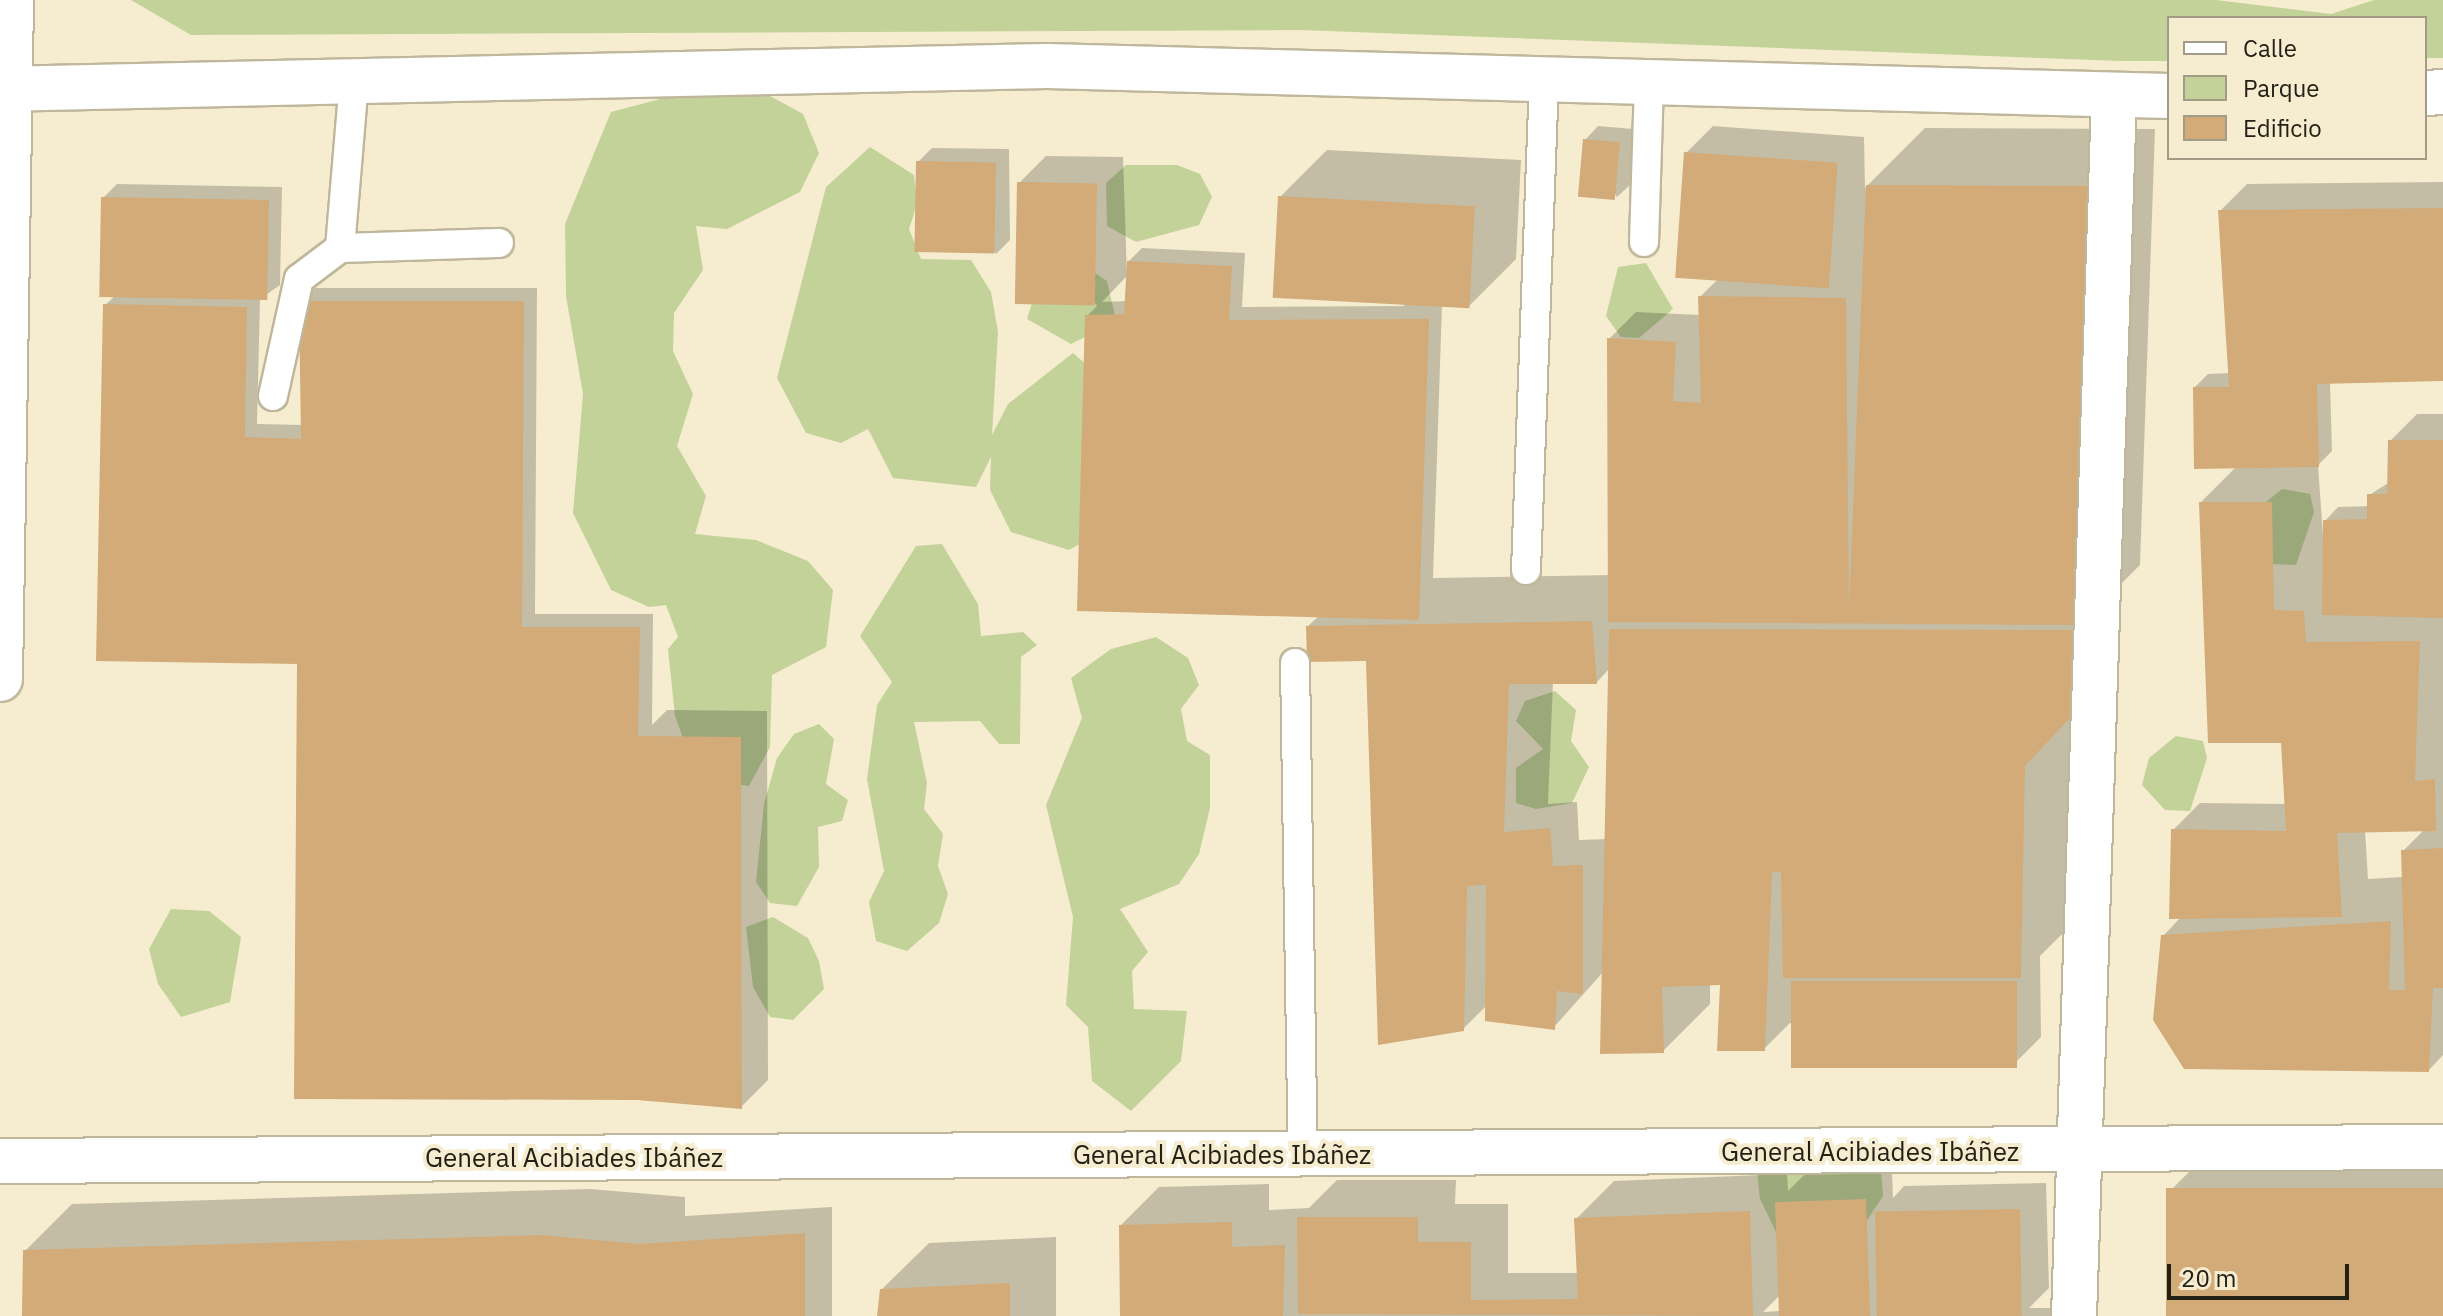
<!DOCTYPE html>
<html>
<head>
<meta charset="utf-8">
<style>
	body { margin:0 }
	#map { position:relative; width:2443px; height:1316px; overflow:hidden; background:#f6edd0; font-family:"IBM Plex Sans",sans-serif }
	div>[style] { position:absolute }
	.green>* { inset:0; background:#c2d299 }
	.shadow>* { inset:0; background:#0003 }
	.building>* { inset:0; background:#d2ab78; transform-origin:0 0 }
	.roads { filter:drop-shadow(2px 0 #bfb79b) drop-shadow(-2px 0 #bfb79b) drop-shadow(0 2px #bfb79b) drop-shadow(0 -2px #bfb79b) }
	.lane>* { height:28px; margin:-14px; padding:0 14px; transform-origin:14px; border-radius:14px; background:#fff }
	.street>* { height:44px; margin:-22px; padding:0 22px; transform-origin:22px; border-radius:22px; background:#fff }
	.secondary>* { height:44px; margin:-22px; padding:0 22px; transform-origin:22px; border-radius:22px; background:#fff }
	span { translate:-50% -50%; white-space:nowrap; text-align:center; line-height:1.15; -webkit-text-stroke:8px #f6edd0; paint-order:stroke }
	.street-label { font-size:26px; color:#232015 }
	.legend { position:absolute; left:2167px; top:16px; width:260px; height:144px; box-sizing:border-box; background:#f6edd0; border:2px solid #a29b85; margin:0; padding:10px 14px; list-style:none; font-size:24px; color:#232015 }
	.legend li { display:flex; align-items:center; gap:16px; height:40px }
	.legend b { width:40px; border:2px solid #a29b85 }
	.scale { position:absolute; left:2167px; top:1264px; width:182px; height:36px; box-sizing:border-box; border:4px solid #232015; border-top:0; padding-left:10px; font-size:24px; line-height:28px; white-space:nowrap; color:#232015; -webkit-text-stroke:6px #f6edd0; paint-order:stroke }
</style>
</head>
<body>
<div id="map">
	<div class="green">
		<i style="clip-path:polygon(131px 0,2216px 0,2331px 14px,2374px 0,2443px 0,2443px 58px,2425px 58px,2425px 18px,2169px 18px,2169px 61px,2121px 61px,1300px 30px,191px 35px)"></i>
		<i style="clip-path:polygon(754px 87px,803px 114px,819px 153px,800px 192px,727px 229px,696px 226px,703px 270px,674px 313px,673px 351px,693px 394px,677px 446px,706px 496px,695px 534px,756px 540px,808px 561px,833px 590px,826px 647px,772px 675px,770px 747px,749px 786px,698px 780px,675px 716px,668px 649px,678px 637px,666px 605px,649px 607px,611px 590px,573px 513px,583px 394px,566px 296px,565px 224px,611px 112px,694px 90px)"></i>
		<i style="clip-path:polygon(870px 147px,914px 175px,917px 204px,909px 229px,921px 259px,971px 260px,991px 292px,998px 332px,992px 435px,1008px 404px,1073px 353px,1097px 374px,1104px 530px,1069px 550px,1011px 532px,990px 490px,991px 457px,976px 487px,893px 478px,868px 429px,841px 443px,806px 433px,777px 378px,826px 187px)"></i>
		<i style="clip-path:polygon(1126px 165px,1177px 165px,1200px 174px,1212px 197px,1199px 225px,1136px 242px,1107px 226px,1106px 183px)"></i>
		<i style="clip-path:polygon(1646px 263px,1673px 309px,1639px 338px,1621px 337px,1606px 316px,1618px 267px)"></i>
		<i style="clip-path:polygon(1092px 271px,1107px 281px,1115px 316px,1099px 330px,1071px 344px,1027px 319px,1034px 297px)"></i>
		<i style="clip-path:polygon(2282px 489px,2310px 494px,2314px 512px,2296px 565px,2271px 564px,2255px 511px)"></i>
		<i style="clip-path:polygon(942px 544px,978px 604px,981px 636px,1023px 632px,1037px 645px,1021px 657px,1020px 744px,999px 744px,980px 721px,914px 722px,927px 783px,924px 809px,943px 834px,938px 866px,948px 894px,939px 923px,907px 951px,876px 941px,869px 902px,884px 871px,867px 779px,877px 705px,892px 682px,860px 636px,916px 546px)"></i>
		<i style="clip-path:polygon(1156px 637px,1188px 658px,1199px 685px,1181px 709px,1187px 741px,1210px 755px,1210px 808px,1199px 854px,1179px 884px,1120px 909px,1148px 952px,1132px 971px,1134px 1009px,1187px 1011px,1181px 1061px,1131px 1111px,1092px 1081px,1088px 1027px,1066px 1005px,1073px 917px,1046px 805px,1082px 718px,1071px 678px,1111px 649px)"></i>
		<i style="clip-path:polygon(1555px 691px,1576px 710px,1571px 741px,1589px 767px,1572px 803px,1536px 809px,1516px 803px,1516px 768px,1543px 749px,1516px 721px,1525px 701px)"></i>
		<i style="clip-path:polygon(819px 724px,834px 739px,826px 784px,848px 800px,842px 821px,818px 827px,819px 867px,797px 906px,770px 903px,756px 882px,764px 804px,777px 758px,794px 734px)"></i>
		<i style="clip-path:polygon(2176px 736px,2203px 741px,2207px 758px,2190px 811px,2165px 810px,2142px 785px,2149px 758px)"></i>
		<i style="clip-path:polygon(171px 909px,209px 911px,241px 937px,230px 1002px,181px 1017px,158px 984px,149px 949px)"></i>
		<i style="clip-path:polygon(773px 917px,808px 938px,819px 961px,824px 989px,793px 1020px,770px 1017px,753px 987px,746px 927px)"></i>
		<i style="clip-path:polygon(1881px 1169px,1883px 1196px,1856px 1237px,1777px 1234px,1760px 1199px,1757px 1171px)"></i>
	</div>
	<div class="shadow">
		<i style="clip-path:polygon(1598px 126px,1633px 129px,1631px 184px,1617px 197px,1585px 140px)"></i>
		<i style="clip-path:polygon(evenodd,1713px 126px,1864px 137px,1865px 188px,1925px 128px,2155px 129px,2140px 565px,2121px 584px,2117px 669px,2071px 717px,2067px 929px,2040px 956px,2041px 1037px,2014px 1064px,1790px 1023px,1764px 1049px,1723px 983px,1710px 984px,1710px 1004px,1663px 1051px,1604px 971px,1554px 1027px,1487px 1005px,1463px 1029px,1368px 659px,1308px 626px,1320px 615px,1087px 316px,1097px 306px,1019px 183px,1046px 156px,1123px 157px,1127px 276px,1102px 302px,1127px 301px,1128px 262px,1142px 248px,1245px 253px,1242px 307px,1405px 306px,1280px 197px,1327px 150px,1521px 160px,1516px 259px,1469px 306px,1442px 305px,1433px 578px,1610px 575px,1609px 339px,1636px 312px,1700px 315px,1700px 297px,1719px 278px,1686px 153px,1713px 126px,1610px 668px,1607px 839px,1579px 840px,1577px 802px,1548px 804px,1553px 682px,1597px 682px,1610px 668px)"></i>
		<i style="clip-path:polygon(932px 148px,1009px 149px,1010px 240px,996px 254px,918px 162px)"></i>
		<i style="clip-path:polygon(evenodd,2443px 182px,2443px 379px,2330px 382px,2332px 451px,2318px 465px,2325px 564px,2325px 521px,2338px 507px,2369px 506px,2369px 495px,2390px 482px,2390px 441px,2417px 414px,2443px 414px,2443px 1055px,2429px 1070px,2163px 936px,2181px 917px,2173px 830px,2200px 803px,2286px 804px,2282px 742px,2201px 502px,2237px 466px,2195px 387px,2208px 374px,2230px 373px,2220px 211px,2247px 184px,2443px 182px,2425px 829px,2403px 851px,2402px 877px,2368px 879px,2365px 830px,2425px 829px)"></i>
		<i style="clip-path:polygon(117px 184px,282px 187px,280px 285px,260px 299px,257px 424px,303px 425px,301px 301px,315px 288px,537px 288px,535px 614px,653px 614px,652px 725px,667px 710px,767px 711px,768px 1080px,741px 1107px,299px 662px,105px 305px,115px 296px,103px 198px)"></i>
		<i style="clip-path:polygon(2443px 1151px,2443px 1316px,2170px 1316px,2168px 1193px,2206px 1155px)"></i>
		<i style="clip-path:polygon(evenodd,1892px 1173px,1893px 1198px,1904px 1186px,2046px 1183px,2049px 1288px,2029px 1308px,2064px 1308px,2064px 1316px,1122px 1316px,1121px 1225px,1159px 1187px,1269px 1184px,1269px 1210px,1309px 1208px,1337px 1180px,1456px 1180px,1455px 1204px,1508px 1204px,1508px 1273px,1578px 1273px,1576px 1219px,1614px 1181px,1787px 1174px,1788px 1191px,1804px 1175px,1892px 1173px,1779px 1296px,1779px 1311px,1763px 1312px,1779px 1296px)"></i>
		<i style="clip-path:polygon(590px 1189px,685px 1197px,685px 1216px,832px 1207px,832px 1316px,25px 1316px,25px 1251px,72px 1204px)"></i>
		<i style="clip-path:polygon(1056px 1237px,1056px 1316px,879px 1316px,881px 1290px,929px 1243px)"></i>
	</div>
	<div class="building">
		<i style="left:1583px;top:139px;width:37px;height:58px;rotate:5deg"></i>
		<i style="left:1684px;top:152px;width:154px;height:126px;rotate:4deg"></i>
		<i style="left:916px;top:161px;width:80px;height:91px;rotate:1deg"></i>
		<i style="left:1017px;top:182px;width:80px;height:122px;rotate:1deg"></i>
		<i style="clip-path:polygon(1866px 185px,2098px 186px,2083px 625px,1608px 622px,1607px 338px,1676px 342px,1673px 401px,1701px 403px,1698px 296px,1846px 298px,1849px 610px)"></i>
		<i style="left:1278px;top:196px;width:197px;height:102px;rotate:3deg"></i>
		<i style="left:101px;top:197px;width:168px;height:100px;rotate:1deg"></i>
		<i style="clip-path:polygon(2443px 208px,2443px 381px,2317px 384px,2319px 467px,2194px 469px,2193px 387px,2229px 387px,2218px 210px)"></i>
		<i style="clip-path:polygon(1127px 261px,1232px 266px,1229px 320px,1429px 319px,1419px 620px,1077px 611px,1085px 315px,1124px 314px)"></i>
		<i style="clip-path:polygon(299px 301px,524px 301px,522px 627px,640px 627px,638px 736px,741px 737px,742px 1109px,637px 1100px,294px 1099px,297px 664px,96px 661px,103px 304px,247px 307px,245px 437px,301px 439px)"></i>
		<i style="clip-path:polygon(2388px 440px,2443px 440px,2443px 618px,2322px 615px,2323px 520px,2367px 519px,2367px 494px,2387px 494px)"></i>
		<i style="clip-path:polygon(2199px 502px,2272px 502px,2274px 610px,2304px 611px,2306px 642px,2420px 641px,2415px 781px,2435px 779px,2436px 831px,2337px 833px,2342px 917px,2169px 919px,2171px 829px,2286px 831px,2281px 743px,2208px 743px)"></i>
		<i style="clip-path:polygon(1592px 621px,1597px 684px,1509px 684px,1504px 832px,1550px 828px,1553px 866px,1583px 865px,1583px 994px,1557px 991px,1555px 1030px,1485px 1021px,1486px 885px,1467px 886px,1464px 1031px,1378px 1045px,1366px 661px,1307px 662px,1306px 626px)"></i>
		<i style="clip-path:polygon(1609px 629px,2075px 630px,2070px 718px,2025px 766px,2021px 978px,1783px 978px,1781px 872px,1772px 872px,1765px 1051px,1717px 1051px,1720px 985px,1662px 987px,1664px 1053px,1600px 1054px)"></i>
		<i style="clip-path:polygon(2443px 848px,2443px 988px,2433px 988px,2429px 1072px,2184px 1069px,2153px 1020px,2161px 935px,2391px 921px,2389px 990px,2405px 990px,2401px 850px)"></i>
		<i style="left:1791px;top:981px;width:226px;height:87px"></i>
		<i style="left:2443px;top:1188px;width:128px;height:277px;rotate:90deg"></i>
		<i style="left:1866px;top:1199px;width:117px;height:91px;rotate:88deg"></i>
		<i style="left:2020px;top:1209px;width:107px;height:145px;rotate:89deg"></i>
		<i style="clip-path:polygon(1750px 1211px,1753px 1316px,1298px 1314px,1297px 1217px,1418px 1217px,1418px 1242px,1471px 1242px,1471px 1300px,1578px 1299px,1574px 1218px)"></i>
		<i style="clip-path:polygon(1232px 1222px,1232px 1247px,1285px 1245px,1283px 1316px,1120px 1316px,1119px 1225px)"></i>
		<i style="clip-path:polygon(805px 1233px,805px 1316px,22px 1316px,23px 1250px,542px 1235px,639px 1244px)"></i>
		<i style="clip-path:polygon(1010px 1283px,1010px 1316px,877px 1316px,880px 1289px)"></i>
	</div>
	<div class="roads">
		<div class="lane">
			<i style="left:1644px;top:242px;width:156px;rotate:-88.2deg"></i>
			<i style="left:340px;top:248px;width:159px;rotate:-1.8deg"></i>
			<i style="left:273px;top:396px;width:120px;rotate:-77.5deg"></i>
			<i style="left:299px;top:279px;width:51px;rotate:-37.1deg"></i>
			<i style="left:340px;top:248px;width:168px;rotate:-85.2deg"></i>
			<i style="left:1526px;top:570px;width:487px;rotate:-87.9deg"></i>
			<i style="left:1295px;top:663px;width:492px;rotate:89.1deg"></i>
		</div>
		<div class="street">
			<i style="left:0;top:679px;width:679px;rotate:-89.07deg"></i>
			<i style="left:0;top:1161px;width:2443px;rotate:-0.33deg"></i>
			<i style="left:2074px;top:1316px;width:1220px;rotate:-88.12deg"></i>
		</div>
		<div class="secondary">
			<i style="left:0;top:89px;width:1047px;rotate:-1.26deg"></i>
			<i style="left:1047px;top:66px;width:1122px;rotate:1.53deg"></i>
			<i style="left:2425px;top:93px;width:18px;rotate:-3deg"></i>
		</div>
	</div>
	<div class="street-label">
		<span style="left:1870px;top:1152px">General Acibiades Ibáñez</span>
		<span style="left:1222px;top:1155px">General Acibiades Ibáñez</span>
		<span style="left:574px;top:1158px">General Acibiades Ibáñez</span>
	</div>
	<ul class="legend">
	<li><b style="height:10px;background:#fff"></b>Calle</li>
	<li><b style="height:22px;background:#c2d299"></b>Parque</li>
	<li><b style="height:22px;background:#d2ab78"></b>Edificio</li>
	</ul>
	<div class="scale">20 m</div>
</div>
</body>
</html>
